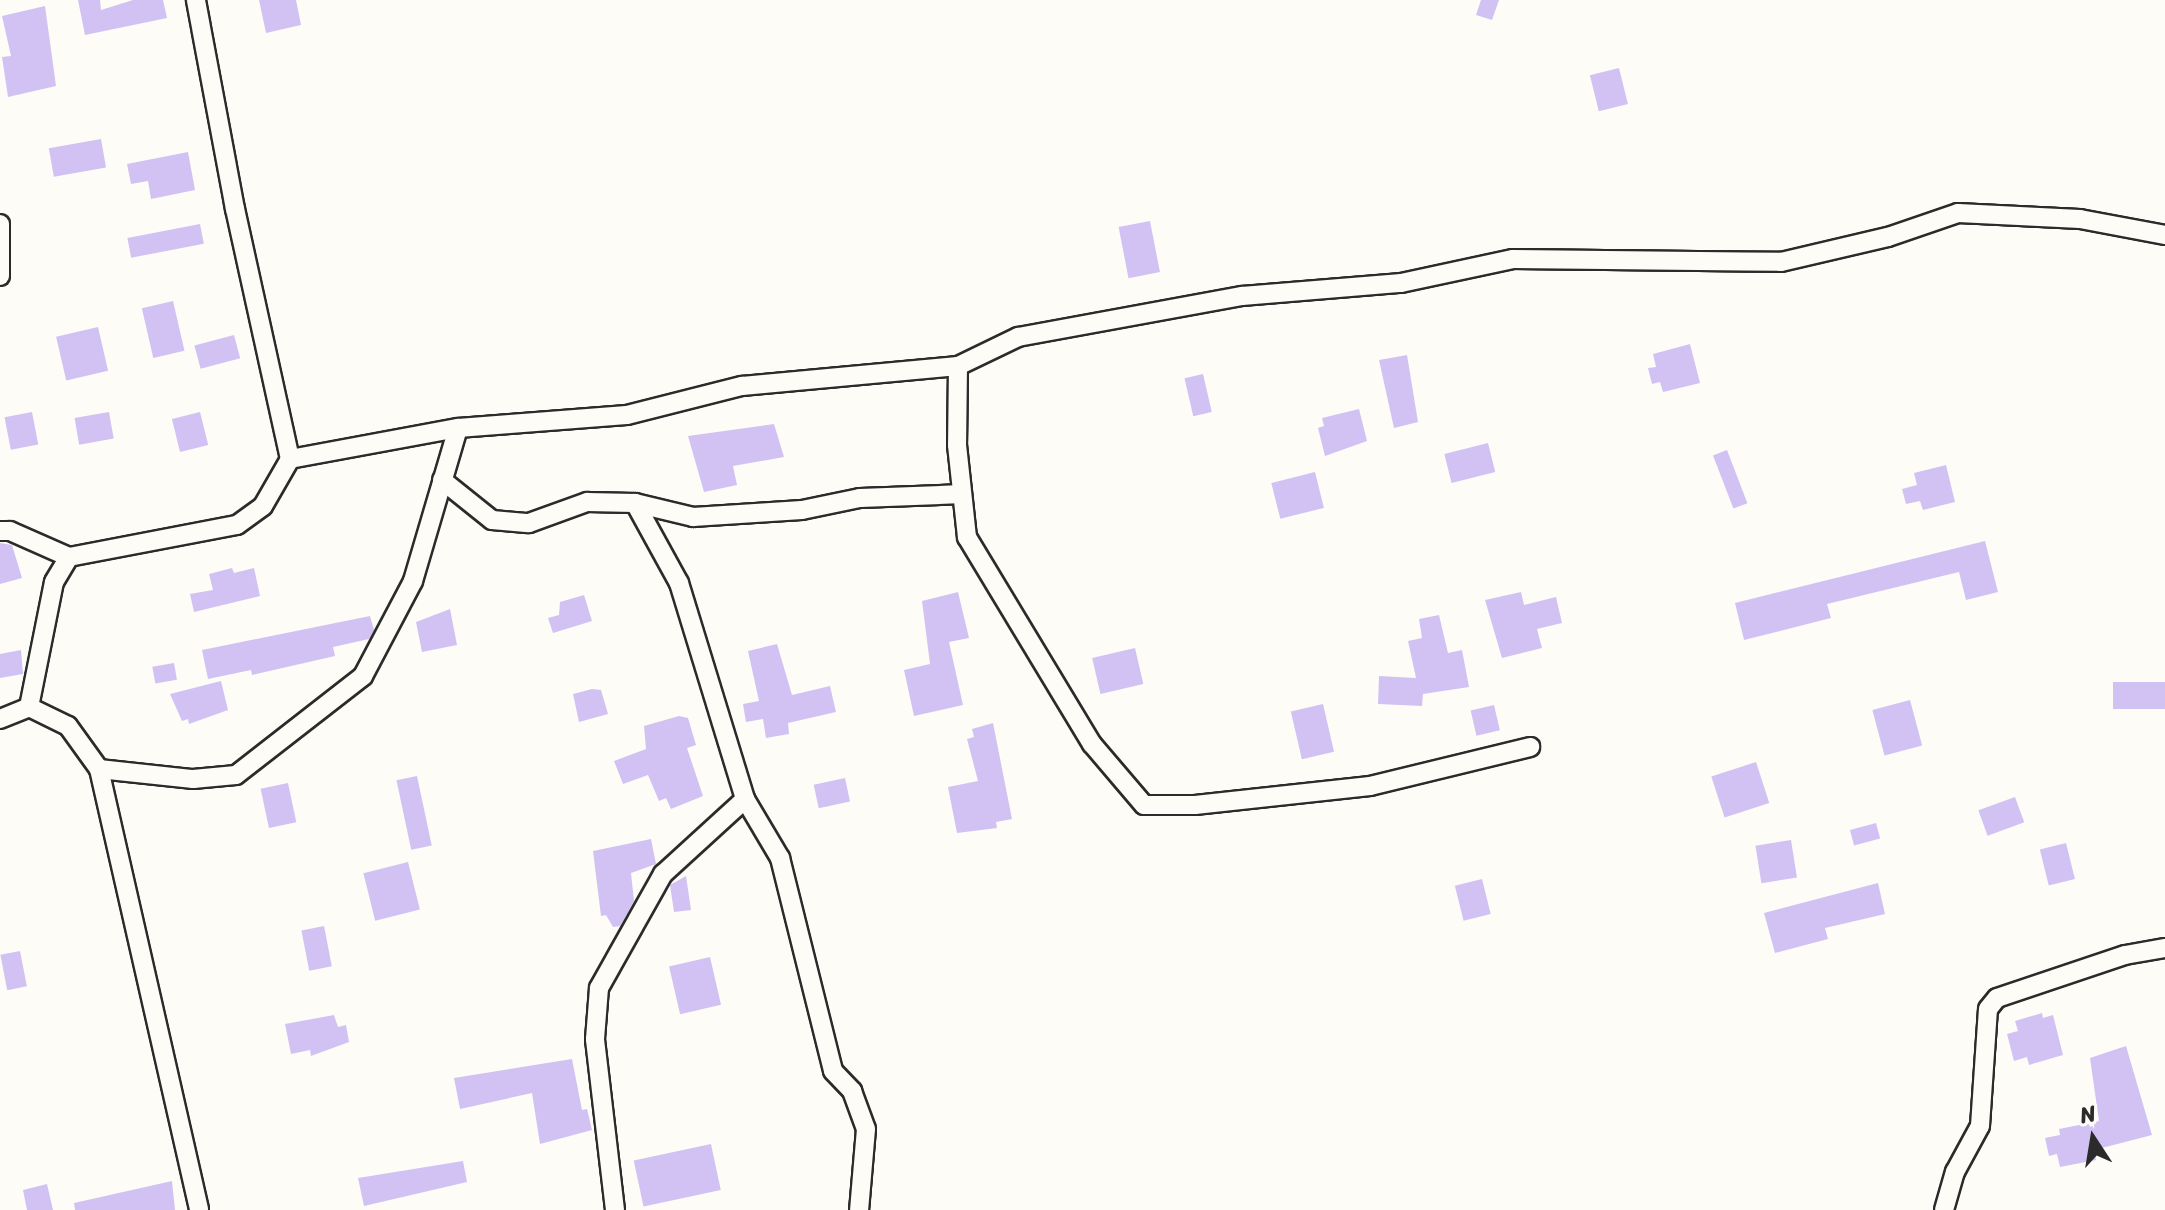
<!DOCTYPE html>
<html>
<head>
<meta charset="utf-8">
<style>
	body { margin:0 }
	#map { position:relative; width:2165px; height:1210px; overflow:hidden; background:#fdfcf7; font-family:Sriracha,sans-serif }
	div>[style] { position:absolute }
	.building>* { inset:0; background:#d2c2f4; transform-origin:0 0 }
	.roads { filter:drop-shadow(2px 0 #2b2b2b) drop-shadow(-2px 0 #2b2b2b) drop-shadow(0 2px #2b2b2b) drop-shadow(0 -2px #2b2b2b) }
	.minor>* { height:18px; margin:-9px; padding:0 9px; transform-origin:9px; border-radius:9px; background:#fdfcf7 }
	span { translate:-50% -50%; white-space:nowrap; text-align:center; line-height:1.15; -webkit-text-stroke:6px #fdfcf7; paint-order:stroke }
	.north { position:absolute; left:2053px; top:1098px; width:80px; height:80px; -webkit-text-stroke:6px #fdfcf7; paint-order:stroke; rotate:348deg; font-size:22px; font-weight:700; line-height:32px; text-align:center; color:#2b2b2b }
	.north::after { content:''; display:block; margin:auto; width:28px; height:36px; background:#2b2b2b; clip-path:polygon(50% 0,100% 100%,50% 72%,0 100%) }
</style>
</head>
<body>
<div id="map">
	<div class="building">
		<i style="clip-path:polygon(78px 0,100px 0,101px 10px,133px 0,163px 0,167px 18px,85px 35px)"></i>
		<i style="clip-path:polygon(259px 0,296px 0,301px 25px,266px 33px)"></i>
		<i style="clip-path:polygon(1481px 0,1499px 0,1492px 20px,1476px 15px)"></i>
		<i style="clip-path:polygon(45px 6px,56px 86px,8px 97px,2px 57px,11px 56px,2px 16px)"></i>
		<i style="left:1619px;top:68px;width:37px;height:30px;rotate:76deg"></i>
		<i style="left:101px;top:139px;width:29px;height:53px;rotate:80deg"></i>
		<i style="clip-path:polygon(188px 152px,195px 190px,151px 199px,148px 181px,131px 184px,127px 164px)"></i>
		<i style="left:1150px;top:221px;width:52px;height:32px;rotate:79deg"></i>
		<i style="left:200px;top:224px;width:20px;height:74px;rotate:79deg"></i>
		<i style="left:173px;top:301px;width:51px;height:32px;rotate:77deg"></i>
		<i style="left:98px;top:327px;width:45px;height:43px;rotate:77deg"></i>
		<i style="left:234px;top:335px;width:24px;height:41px;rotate:75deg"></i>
		<i style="clip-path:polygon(1690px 344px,1700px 383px,1663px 392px,1660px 382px,1652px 384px,1648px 368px,1656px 367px,1653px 354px)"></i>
		<i style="clip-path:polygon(1407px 355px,1418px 422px,1394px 428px,1379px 360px)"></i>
		<i style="left:1203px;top:374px;width:39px;height:19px;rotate:77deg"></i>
		<i style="clip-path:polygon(1359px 409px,1367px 441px,1325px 456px,1318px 428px,1324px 426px,1322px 418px)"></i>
		<i style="left:32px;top:412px;width:33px;height:28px;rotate:79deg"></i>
		<i style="left:109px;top:412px;width:27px;height:35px;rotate:80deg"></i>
		<i style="left:200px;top:412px;width:34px;height:29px;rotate:76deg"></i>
		<i style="clip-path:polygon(774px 424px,784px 457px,733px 466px,737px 485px,704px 492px,688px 436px)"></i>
		<i style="left:1488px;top:443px;width:30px;height:45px;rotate:76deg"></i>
		<i style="left:1727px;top:450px;width:57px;height:15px;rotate:69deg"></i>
		<i style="clip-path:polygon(1946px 465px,1955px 502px,1923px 510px,1920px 501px,1906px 504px,1902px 489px,1917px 485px,1914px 473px)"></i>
		<i style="left:1315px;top:472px;width:37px;height:45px;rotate:76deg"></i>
		<i style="clip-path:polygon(1985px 541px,1998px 592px,1966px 600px,1959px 572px,1827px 604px,1831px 618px,1744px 640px,1735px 603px)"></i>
		<i style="clip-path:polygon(0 543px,12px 545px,22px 578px,0 584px)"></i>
		<i style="clip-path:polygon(232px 568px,234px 573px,254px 568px,260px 596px,194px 612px,190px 594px,213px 590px,209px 574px)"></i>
		<i style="clip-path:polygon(958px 592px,969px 638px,949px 642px,963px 705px,914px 716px,904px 670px,930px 664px,922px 601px)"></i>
		<i style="clip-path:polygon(1521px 592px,1524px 605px,1556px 597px,1562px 623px,1537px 629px,1542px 648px,1502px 658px,1485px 600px)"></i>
		<i style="clip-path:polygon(584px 595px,592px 621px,553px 633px,548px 618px,559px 615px,560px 602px)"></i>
		<i style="clip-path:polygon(450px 609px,457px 645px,422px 652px,416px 622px)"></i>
		<i style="clip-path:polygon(1439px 615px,1448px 653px,1462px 650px,1469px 687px,1423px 694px,1422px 706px,1378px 704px,1379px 676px,1416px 678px,1408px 641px,1422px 638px,1419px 619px)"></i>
		<i style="clip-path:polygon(370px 616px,374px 630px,369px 639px,333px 647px,335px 656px,252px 675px,251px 670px,208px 679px,202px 650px)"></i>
		<i style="clip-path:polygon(777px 644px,792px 695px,830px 686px,836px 712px,788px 723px,789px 734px,766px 738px,763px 719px,746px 722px,743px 704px,759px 701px,748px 651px)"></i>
		<i style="left:1135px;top:648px;width:37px;height:44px;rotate:77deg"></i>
		<i style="clip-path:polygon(21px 650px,23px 674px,0 678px,0 654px)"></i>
		<i style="left:174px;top:663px;width:17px;height:22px;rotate:80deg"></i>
		<i style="clip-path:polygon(221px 681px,228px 710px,189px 724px,188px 719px,182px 721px,170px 694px)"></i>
		<i style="left:2165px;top:682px;width:27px;height:52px;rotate:90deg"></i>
		<i style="clip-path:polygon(592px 689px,601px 690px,608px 714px,579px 722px,573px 694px)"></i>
		<i style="left:1910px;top:700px;width:47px;height:39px;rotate:75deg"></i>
		<i style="left:1323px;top:704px;width:49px;height:33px;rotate:77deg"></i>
		<i style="left:1494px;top:705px;width:26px;height:24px;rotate:77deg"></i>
		<i style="clip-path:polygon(679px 716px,688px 718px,696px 745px,687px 748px,703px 796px,671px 809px,666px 798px,659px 801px,648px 775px,623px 784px,614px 761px,646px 749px,644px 726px)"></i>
		<i style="clip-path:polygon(993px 723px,1012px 819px,996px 822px,997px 828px,957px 833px,948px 787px,978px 781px,967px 739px,974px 737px,972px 729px)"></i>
		<i style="left:1756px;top:762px;width:43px;height:47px;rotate:72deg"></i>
		<i style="left:417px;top:776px;width:71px;height:21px;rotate:78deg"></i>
		<i style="left:845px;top:778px;width:24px;height:32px;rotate:78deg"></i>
		<i style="left:288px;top:783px;width:40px;height:28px;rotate:78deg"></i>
		<i style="left:2015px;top:797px;width:27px;height:39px;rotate:70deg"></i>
		<i style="left:1876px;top:823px;width:16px;height:27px;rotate:75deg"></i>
		<i style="clip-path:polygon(651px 839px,656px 864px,631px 873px,634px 901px,620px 926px,613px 927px,606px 915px,601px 916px,593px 851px)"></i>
		<i style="left:1791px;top:840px;width:38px;height:36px;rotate:81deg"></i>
		<i style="left:2066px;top:843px;width:37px;height:27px;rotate:76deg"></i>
		<i style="left:408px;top:862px;width:49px;height:46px;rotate:76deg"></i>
		<i style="clip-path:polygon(686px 876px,691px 910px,674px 912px,670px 885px)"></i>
		<i style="left:1482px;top:879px;width:36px;height:28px;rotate:76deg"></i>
		<i style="clip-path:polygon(1878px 883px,1885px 914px,1825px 928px,1828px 939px,1775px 953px,1764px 913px)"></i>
		<i style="left:324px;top:926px;width:41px;height:23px;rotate:79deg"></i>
		<i style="left:20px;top:951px;width:36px;height:20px;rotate:79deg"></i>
		<i style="left:710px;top:957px;width:49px;height:42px;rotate:77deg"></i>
		<i style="clip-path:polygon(2042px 1013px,2043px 1018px,2053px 1015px,2063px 1055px,2029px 1065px,2027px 1057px,2014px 1061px,2007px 1034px,2018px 1031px,2015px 1021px)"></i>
		<i style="clip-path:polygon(334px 1015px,338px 1027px,346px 1025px,349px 1042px,311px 1056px,310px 1050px,291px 1054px,285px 1024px)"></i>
		<i style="clip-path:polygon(2126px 1046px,2152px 1135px,2094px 1150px,2096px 1160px,2060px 1167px,2057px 1154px,2049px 1156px,2045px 1138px,2060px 1135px,2059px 1129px,2099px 1121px,2090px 1058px)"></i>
		<i style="clip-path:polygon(572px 1059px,582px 1110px,587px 1109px,592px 1130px,540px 1144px,532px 1093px,460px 1109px,454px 1078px)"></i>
		<i style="left:711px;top:1144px;width:47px;height:79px;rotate:78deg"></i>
		<i style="clip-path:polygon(463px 1161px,467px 1182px,364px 1206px,358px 1178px)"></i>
		<i style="clip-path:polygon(172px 1181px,175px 1210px,75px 1210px,74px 1203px)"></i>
		<i style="clip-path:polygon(47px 1184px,53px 1210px,27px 1210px,23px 1190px)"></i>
	</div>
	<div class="roads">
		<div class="minor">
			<i style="left:0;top:224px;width:52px;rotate:90deg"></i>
			<i style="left:958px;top:366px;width:79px;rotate:90.7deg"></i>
			<i style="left:957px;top:445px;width:93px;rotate:83.8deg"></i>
			<i style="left:967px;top:537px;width:242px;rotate:58.9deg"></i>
			<i style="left:1092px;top:744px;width:80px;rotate:49.6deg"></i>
			<i style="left:1144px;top:805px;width:51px"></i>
			<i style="left:1195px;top:805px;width:176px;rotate:-6.2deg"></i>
			<i style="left:1370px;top:786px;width:165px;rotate:-13.7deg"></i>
			<i style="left:290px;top:459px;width:171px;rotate:-10.5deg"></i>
			<i style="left:458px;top:428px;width:169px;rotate:-4.4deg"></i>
			<i style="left:627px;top:415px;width:119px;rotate:-14.2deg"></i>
			<i style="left:742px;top:386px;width:217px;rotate:-5.3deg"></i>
			<i style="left:958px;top:366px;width:67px;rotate:-25.8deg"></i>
			<i style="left:1018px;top:337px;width:228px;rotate:-10.4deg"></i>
			<i style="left:1242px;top:296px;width:160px;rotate:-4.7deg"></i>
			<i style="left:1401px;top:283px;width:115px;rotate:-12.1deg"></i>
			<i style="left:1513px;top:259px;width:268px;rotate:0.6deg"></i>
			<i style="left:1781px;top:262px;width:110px;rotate:-13.2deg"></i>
			<i style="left:1888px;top:237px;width:74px;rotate:-18.9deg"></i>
			<i style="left:1958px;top:213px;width:122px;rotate:2.8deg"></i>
			<i style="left:2080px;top:219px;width:86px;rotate:10.7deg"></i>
			<i style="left:442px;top:480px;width:64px;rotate:38.7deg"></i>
			<i style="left:492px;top:520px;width:37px;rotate:5deg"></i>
			<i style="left:529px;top:523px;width:62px;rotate:-19.9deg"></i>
			<i style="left:587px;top:502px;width:48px;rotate:1.2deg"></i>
			<i style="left:635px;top:503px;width:60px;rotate:13.6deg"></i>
			<i style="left:693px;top:517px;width:109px;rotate:-3.7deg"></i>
			<i style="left:802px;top:510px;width:59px;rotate:-11.7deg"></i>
			<i style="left:860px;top:498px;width:102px;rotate:-2.2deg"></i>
			<i style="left:635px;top:503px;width:91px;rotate:61.2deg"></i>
			<i style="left:679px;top:583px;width:226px;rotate:73deg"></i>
			<i style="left:745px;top:799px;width:69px;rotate:59.3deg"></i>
			<i style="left:780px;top:858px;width:219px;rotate:76deg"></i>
			<i style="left:833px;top:1071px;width:28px;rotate:46deg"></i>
			<i style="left:852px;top:1091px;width:40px;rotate:69.8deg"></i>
			<i style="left:866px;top:1129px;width:81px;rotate:94.9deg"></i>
			<i style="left:0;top:531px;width:10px"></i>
			<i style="left:10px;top:531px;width:64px;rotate:23.8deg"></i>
			<i style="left:29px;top:707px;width:43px;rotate:26deg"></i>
			<i style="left:68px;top:726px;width:53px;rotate:54.2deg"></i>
			<i style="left:99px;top:769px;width:452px;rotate:77.2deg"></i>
			<i style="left:0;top:719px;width:31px;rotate:-22deg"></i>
			<i style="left:29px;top:707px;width:127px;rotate:-78.7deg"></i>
			<i style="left:54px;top:582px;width:29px;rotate:-59deg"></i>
			<i style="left:69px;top:557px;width:171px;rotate:-10.8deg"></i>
			<i style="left:237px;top:525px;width:32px;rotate:-36deg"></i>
			<i style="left:263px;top:506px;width:54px;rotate:-60.1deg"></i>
			<i style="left:290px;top:459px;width:256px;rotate:-102.4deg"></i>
			<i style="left:235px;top:209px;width:213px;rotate:-100.6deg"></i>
			<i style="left:99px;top:769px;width:95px;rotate:6.1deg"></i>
			<i style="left:193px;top:779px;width:43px;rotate:-5.3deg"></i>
			<i style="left:236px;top:775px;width:161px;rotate:-37.9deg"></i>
			<i style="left:363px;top:676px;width:107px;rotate:-62.2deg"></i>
			<i style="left:413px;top:581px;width:159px;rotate:-73.6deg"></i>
			<i style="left:615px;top:1210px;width:172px;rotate:-96.7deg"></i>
			<i style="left:595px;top:1039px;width:51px;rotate:-85.5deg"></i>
			<i style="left:599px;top:988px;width:131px;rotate:-60.7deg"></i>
			<i style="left:663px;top:874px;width:111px;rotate:-42.4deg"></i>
			<i style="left:1944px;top:1210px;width:40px;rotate:-74deg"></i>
			<i style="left:1955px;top:1172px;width:52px;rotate:-61.5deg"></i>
			<i style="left:1980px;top:1126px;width:117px;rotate:-86.1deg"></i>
			<i style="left:1988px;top:1009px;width:14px;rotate:-51deg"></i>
			<i style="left:1997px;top:998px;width:135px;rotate:-18.6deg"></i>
			<i style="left:2125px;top:955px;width:41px;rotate:-9.9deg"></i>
		</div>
	</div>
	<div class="north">N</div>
</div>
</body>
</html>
